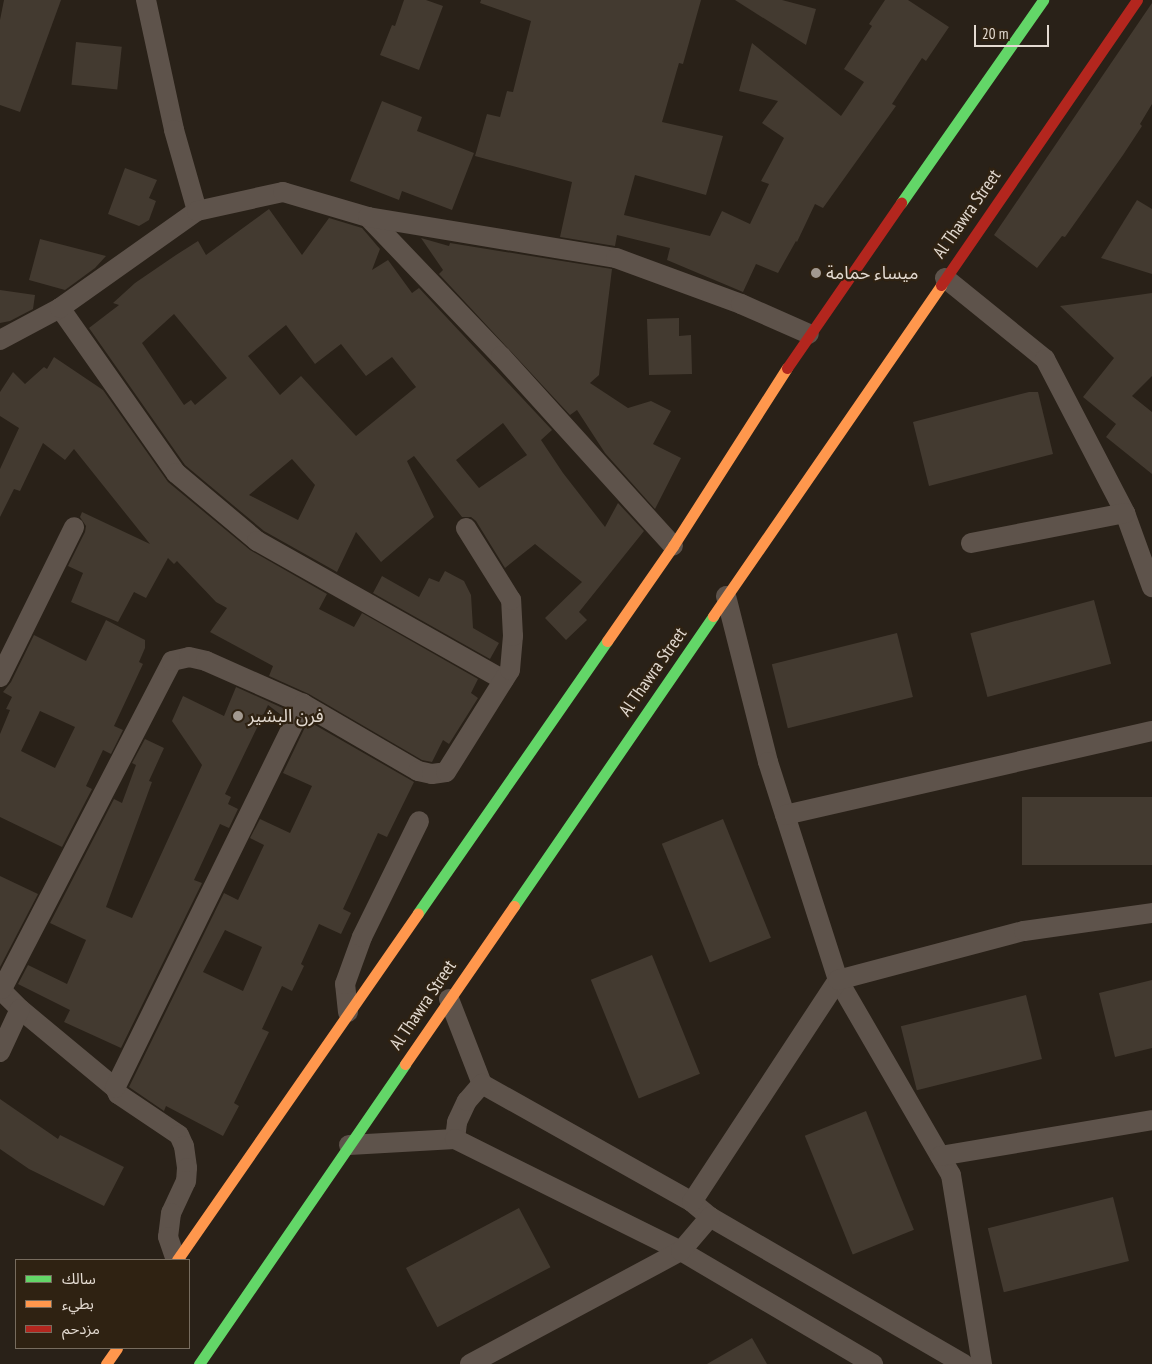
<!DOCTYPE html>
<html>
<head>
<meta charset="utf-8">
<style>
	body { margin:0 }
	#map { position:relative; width:1152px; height:1364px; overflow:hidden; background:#292118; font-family:"PT Sans Narrow","Noto Sans Arabic",sans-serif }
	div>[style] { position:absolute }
	.building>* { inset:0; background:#433a30; transform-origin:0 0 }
	.street>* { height:20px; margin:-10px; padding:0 10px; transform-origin:10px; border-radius:10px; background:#5e534b }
	.fast>* { height:11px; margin:-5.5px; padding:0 5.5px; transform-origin:5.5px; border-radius:5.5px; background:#63d668 }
	.slow>* { height:11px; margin:-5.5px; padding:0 5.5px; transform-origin:5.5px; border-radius:5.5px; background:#ff974d }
	.jam>* { height:11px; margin:-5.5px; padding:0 5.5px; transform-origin:5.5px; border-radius:5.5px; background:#b3261e }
	.dots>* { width:14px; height:14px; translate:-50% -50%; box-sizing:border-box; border:2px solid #2f2212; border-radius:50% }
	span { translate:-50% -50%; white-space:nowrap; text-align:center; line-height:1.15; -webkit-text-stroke:4.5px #2f2212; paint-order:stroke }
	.street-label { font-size:18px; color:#e3dad1 }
	.poi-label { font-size:18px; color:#e3dad1 }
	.left { translate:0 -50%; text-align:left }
	.legend { position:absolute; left:15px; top:1259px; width:175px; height:90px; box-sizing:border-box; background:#2f2212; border:1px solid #776c5e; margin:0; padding:6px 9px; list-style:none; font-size:15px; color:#e3dad1 }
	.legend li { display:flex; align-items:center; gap:10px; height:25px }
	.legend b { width:25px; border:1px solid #776c5e }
	.scale { position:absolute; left:974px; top:25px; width:75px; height:22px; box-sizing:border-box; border:2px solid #e3dad1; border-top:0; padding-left:6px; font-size:15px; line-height:18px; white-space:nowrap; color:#e3dad1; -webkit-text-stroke:4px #2f2212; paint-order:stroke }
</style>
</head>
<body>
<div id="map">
	<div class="building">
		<i style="clip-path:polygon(4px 0,61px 0,20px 112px,0 105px,0 20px)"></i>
		<i style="clip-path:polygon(404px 0,426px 0,443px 6px,419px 70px,380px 55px,392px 25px,395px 26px)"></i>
		<i style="clip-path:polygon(481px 0,701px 0,683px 64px,679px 63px,662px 122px,723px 136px,706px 195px,635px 175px,624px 215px,710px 236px,722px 211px,750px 224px,769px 184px,761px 181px,784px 138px,762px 123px,778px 101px,739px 91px,752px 43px,841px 116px,864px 82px,844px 69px,872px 26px,869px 24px,885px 0,908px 0,949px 27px,926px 61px,922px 58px,892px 104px,896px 106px,823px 208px,815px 204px,797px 242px,796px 241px,778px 273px,756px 264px,743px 292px,667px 260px,670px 248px,617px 235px,615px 246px,560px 237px,572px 182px,475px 156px,487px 114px,500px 117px,507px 91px,513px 92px,531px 21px,480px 3px)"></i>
		<i style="clip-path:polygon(735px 0,782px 0,816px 9px,806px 45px)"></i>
		<i style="clip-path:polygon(1152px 3px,1152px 104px,1140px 124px,1142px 126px,1123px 155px,1065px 237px,1062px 236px,1037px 268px,994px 235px)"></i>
		<i style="left:76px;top:42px;width:46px;height:43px;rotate:6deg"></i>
		<i style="clip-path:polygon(382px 101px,422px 117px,417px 131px,474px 153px,452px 210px,402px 191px,399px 200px,350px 181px)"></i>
		<i style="clip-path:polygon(125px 168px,157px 180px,149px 198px,156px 201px,149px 220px,139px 226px,108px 214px)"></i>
		<i style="clip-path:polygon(1137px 200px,1152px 209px,1152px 274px,1101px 258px)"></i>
		<i style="clip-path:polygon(evenodd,269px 209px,302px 255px,329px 218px,362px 228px,380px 249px,372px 270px,388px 260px,412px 293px,419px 288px,552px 430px,541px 440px,563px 473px,605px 527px,618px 503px,644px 531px,579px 612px,587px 620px,566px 640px,545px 618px,582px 582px,535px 544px,505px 568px,476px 521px,471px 517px,462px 517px,414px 456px,407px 461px,434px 517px,381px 562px,356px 532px,337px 572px,264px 531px,185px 465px,89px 328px,119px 305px,113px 303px,135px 283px,176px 255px,198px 241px,206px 255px,269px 209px,174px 314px,227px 378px,195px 405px,191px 400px,184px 405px,142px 343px,174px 314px,269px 209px,286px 325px,315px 364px,341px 344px,366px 376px,392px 357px,416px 387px,356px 436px,301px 376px,280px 395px,248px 356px,286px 325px,269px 209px,503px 423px,527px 455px,479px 488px,456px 460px,503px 423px,269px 209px,292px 459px,315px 485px,298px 520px,249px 495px,292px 459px)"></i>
		<i style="clip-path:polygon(421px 238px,449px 246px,450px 243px,612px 269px,599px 375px,590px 383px,628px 408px,651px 401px,671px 411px,653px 444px,681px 458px,655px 509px,605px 453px,577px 410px,570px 415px,439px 274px,443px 270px)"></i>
		<i style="clip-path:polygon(40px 239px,106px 256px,95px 268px,65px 290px,29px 280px)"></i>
		<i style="clip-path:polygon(0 290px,35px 295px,33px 309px,10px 321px,0 323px)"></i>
		<i style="clip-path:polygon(1152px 293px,1152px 376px,1132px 396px,1152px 412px,1152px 474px,1106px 437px,1116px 424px,1083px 397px,1114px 358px,1060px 306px)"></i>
		<i style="clip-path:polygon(679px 318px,679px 336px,691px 335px,692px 374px,649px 375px,647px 319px)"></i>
		<i style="clip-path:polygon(54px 357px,103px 390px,168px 482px,250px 550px,327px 594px,319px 609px,354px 627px,362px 613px,478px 679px,471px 693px,478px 698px,449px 744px,443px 740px,432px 762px,422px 760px,309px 694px,269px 676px,273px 666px,210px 632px,227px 608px,216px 602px,177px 561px,174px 564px,168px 558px,146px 598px,134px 592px,118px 622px,71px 602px,83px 573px,68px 566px,85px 532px,86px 526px,80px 517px,82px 512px,150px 544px,74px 449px,65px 460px,43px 443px,20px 491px,14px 489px,0 517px,0 469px,19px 428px,0 416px,0 392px,13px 372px,25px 384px,44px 367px,47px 369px)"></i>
		<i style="clip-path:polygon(1029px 392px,1038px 392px,1053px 454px,929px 486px,913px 422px)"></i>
		<i style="clip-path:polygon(445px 571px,464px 581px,471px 595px,473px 628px,499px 643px,490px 659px,373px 593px,382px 576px,419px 597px,429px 578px,439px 582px)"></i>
		<i style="left:1094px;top:600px;width:66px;height:128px;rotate:75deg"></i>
		<i style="clip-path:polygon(evenodd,106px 620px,145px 640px,145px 648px,139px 662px,143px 664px,114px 726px,123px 730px,111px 754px,103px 750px,86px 786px,92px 789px,62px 847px,0 817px,0 734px,10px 710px,6px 709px,12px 697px,3px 692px,11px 682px,34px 635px,86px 661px,106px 620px,40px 711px,75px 727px,55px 768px,21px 751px,40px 711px)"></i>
		<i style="left:897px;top:633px;width:66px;height:129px;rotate:76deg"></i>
		<i style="clip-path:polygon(236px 687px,287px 710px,284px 717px,268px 705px,225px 794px,231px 797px,228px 804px,238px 809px,229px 828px,220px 824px,194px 880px,202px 883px,121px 1048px,64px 1022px,70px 1010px,18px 984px,28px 965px,67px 984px,86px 940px,50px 923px,114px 799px,122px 803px,136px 765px,132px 763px,145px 739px,164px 748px,149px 781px,152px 782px,106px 907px,132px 918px,202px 765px,172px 721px,183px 696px,224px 716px)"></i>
		<i style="clip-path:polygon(evenodd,308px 721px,414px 782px,387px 837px,378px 833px,343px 909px,351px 913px,341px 934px,319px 924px,301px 964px,304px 966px,292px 991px,282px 986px,262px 1029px,269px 1032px,234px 1103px,239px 1106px,223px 1136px,166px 1106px,164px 1111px,129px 1087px,224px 893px,238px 900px,264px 845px,250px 838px,260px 819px,290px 833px,312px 786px,283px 773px,308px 721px,225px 930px,262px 947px,243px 991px,203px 972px,225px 930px)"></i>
		<i style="left:1152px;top:797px;width:68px;height:130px;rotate:90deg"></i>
		<i style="left:723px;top:819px;width:128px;height:66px;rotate:68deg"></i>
		<i style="clip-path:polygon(0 876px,38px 894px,0 967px)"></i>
		<i style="left:652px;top:955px;width:128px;height:66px;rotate:68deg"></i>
		<i style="clip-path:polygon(1152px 980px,1152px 1048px,1115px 1057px,1099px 993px)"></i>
		<i style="left:1026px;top:995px;width:66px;height:129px;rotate:76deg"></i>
		<i style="clip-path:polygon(0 1099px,58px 1139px,60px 1135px,124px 1167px,104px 1206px,29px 1169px,0 1149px)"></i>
		<i style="left:866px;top:1111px;width:128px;height:66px;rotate:68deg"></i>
		<i style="left:1113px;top:1197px;width:66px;height:129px;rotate:76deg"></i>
		<i style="left:519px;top:1208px;width:67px;height:128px;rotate:62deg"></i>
		<i style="clip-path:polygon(752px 1338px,767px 1364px,707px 1364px)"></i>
	</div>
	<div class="street">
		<i style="left:146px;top:0;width:133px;rotate:77.8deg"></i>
		<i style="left:174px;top:130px;width:84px;rotate:74.1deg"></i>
		<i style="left:368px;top:217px;width:192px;rotate:46.3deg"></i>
		<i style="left:501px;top:356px;width:256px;rotate:47.8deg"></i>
		<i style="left:945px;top:278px;width:129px;rotate:39deg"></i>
		<i style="left:1045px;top:359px;width:174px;rotate:62.5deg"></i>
		<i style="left:1125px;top:513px;width:79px;rotate:70deg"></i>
		<i style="left:60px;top:308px;width:202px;rotate:54.9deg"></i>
		<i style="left:176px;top:473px;width:106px;rotate:40deg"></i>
		<i style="left:257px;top:541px;width:283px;rotate:29.4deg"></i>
		<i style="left:0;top:340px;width:68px;rotate:-28.1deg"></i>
		<i style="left:60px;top:308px;width:168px;rotate:-35.3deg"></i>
		<i style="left:197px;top:211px;width:88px;rotate:-12.5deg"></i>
		<i style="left:283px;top:192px;width:89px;rotate:16.4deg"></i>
		<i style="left:368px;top:217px;width:251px;rotate:9.4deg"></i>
		<i style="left:616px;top:258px;width:133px;rotate:20.2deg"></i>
		<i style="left:741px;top:304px;width:74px;rotate:23.8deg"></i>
		<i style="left:971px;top:543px;width:157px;rotate:-11deg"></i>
		<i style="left:726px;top:596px;width:171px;rotate:75.8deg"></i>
		<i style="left:768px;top:762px;width:229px;rotate:72.2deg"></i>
		<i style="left:838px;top:980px;width:225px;rotate:59.9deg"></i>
		<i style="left:951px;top:1175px;width:192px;rotate:80.7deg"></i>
		<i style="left:0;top:677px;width:167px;rotate:-63.7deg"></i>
		<i style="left:785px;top:815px;width:376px;rotate:-12.9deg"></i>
		<i style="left:0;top:989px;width:28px;rotate:45deg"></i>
		<i style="left:20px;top:1009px;width:124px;rotate:39.7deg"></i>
		<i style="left:115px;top:1088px;width:7px;rotate:63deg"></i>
		<i style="left:118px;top:1094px;width:73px;rotate:33.9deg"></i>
		<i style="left:179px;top:1135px;width:12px;rotate:66deg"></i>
		<i style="left:184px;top:1146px;width:22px;rotate:82deg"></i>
		<i style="left:187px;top:1168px;width:13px;rotate:94deg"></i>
		<i style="left:186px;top:1181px;width:35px;rotate:115deg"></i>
		<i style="left:171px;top:1213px;width:24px;rotate:97deg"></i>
		<i style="left:168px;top:1237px;width:24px;rotate:71deg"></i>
		<i style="left:2px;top:989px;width:369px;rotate:-62.6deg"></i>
		<i style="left:172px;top:661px;width:17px;rotate:-13deg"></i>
		<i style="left:189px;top:657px;width:17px;rotate:13deg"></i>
		<i style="left:206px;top:661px;width:106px;rotate:23.9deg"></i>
		<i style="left:303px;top:704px;width:133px;rotate:30.2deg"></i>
		<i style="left:418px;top:771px;width:14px;rotate:12deg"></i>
		<i style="left:432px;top:774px;width:14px;rotate:-8deg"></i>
		<i style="left:446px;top:772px;width:120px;rotate:-57.9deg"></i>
		<i style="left:510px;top:670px;width:34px;rotate:-85deg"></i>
		<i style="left:513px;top:636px;width:36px;rotate:-93deg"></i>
		<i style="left:511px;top:600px;width:85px;rotate:-122deg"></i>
		<i style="left:449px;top:999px;width:91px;rotate:68.8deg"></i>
		<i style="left:482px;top:1084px;width:241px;rotate:29.3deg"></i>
		<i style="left:692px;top:1202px;width:23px;rotate:40deg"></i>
		<i style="left:710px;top:1217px;width:293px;rotate:30.1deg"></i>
		<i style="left:348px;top:1012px;width:28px;rotate:-96deg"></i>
		<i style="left:345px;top:984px;width:50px;rotate:-70.1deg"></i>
		<i style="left:362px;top:937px;width:129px;rotate:-63.8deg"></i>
		<i style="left:0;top:1052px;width:47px;rotate:-65.1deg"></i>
		<i style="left:115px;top:1088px;width:428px;rotate:-63.9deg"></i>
		<i style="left:455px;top:1139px;width:17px;rotate:-83deg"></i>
		<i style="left:457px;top:1122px;width:23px;rotate:-65deg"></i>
		<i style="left:467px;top:1101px;width:23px;rotate:-49deg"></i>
		<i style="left:349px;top:1145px;width:106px;rotate:-3.2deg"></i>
		<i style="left:455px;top:1139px;width:252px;rotate:26.4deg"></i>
		<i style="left:681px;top:1251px;width:223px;rotate:30.5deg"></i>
		<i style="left:940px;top:1156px;width:215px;rotate:-9.6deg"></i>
		<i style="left:692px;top:1202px;width:266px;rotate:-56.7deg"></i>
		<i style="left:838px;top:980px;width:192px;rotate:-14.8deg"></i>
		<i style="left:1024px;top:931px;width:129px;rotate:-8deg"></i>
		<i style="left:470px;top:1364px;width:239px;rotate:-28.2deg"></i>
		<i style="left:681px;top:1251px;width:45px;rotate:-49.5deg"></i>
	</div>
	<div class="fast">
		<i style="left:901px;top:203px;width:248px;rotate:-55deg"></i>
		<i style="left:514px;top:906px;width:352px;rotate:-55.5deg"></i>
		<i style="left:418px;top:913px;width:331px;rotate:-55.2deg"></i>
		<i style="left:199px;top:1364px;width:364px;rotate:-55.5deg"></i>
	</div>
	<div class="slow">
		<i style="left:713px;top:616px;width:402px;rotate:-55.4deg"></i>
		<i style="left:607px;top:641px;width:116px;rotate:-55.2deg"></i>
		<i style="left:673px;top:546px;width:211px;rotate:-57.4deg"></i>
		<i style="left:405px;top:1064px;width:192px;rotate:-55.4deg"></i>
		<i style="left:177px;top:1260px;width:422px;rotate:-55.2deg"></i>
		<i style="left:106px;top:1364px;width:19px;rotate:-55deg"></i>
	</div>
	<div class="jam">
		<i style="left:941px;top:285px;width:346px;rotate:-55.5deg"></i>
		<i style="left:787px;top:368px;width:201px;rotate:-55.4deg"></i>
	</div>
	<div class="dots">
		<i style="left:816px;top:273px;background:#a29990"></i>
		<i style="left:238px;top:716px;background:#a29990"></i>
	</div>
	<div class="street-label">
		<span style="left:967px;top:214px;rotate:-55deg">Al Thawra Street</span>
		<span style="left:653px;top:672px;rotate:-55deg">Al Thawra Street</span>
		<span style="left:423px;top:1005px;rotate:-56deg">Al Thawra Street</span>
	</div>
	<div class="poi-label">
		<span class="left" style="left:826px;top:273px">ميساء حمامة</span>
		<span class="left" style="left:248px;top:716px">فرن البشير</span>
	</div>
	<ul class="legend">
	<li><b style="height:6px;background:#63d668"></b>سالك</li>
	<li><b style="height:6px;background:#ff974d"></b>بطيء</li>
	<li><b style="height:6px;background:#b3261e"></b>مزدحم</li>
	</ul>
	<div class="scale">20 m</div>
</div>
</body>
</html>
